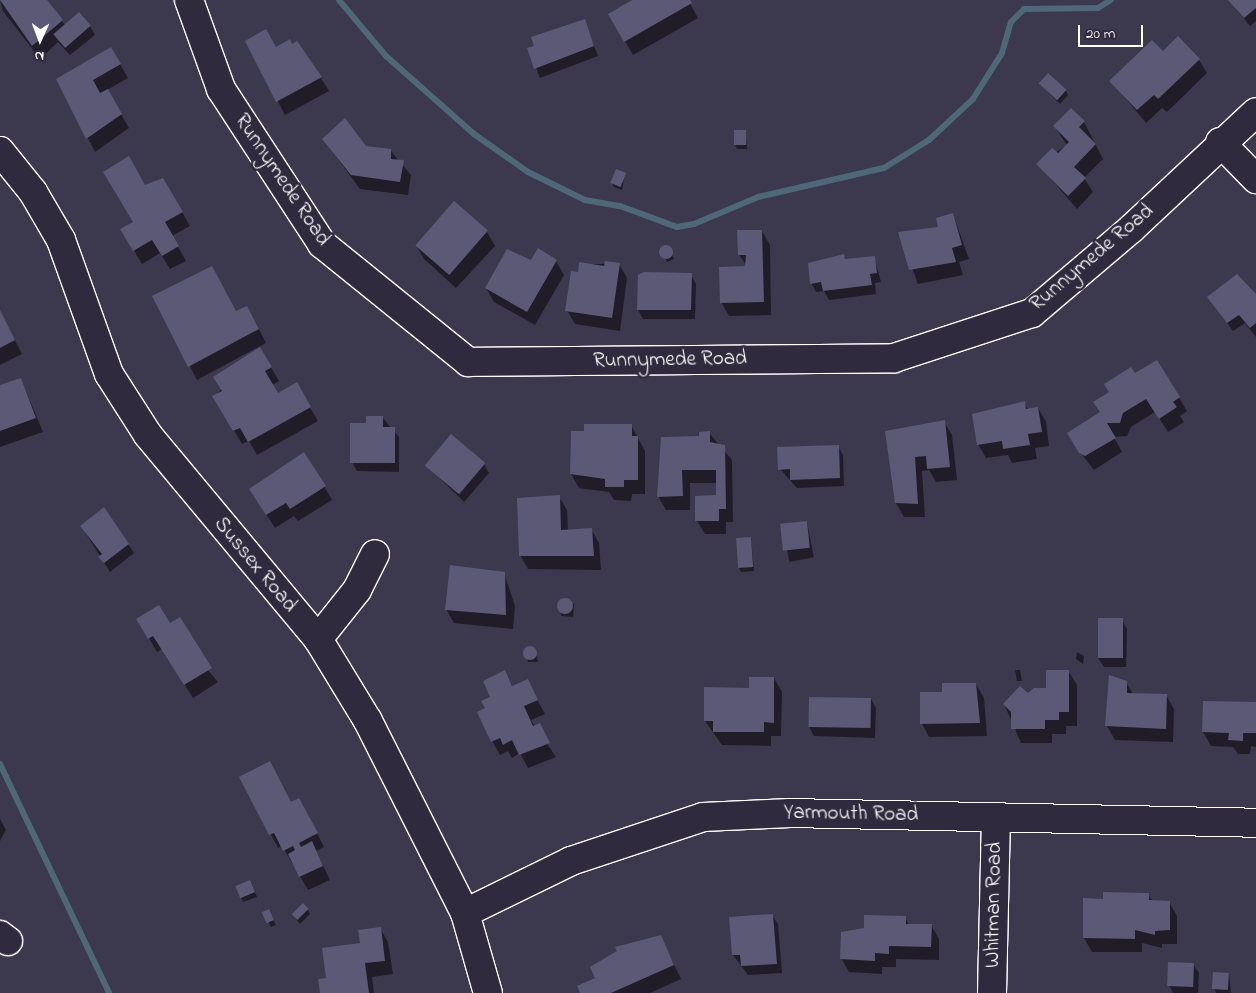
<!DOCTYPE html>
<html>
<head>
<meta charset="utf-8">
<style>
	body { margin:0 }
	#map { position:relative; width:1256px; height:993px; overflow:hidden; background:#3c384e; font-family:"Indie Flower",sans-serif }
	div>[style] { position:absolute }
	.shadow>* { inset:0; background:#0007; transform-origin:0 0 }
	.stream>* { height:6px; margin:-3px; padding:0 3px; transform-origin:3px; border-radius:3px; background:#4e6877 }
	.building>* { inset:0; background:#5b5976; transform-origin:0 0 }
	.round { border-radius:50% }
	.roads { filter:drop-shadow(1px 0 #fff) drop-shadow(-1px 0 #fff) drop-shadow(0 1px #fff) drop-shadow(0 -1px #fff) }
	.minor>* { height:28px; margin:-14px; padding:0 14px; transform-origin:14px; border-radius:14px; background:#2f2a3d }
	span { translate:-50% -50%; white-space:nowrap; text-align:center; line-height:1.15; -webkit-text-stroke:5px #2f2a3d; paint-order:stroke }
	.street-label { font-size:21px; color:#fff }
	.north { position:absolute; left:15px; top:15px; width:50px; height:50px; -webkit-text-stroke:4px #2f2a3d; paint-order:stroke; rotate:182deg; font-size:14px; font-weight:700; line-height:20px; text-align:center; color:#fff }
	.north::after { content:''; display:block; margin:auto; width:18px; height:22px; background:#fff; clip-path:polygon(50% 0,100% 100%,50% 72%,0 100%) }
	.scale { position:absolute; left:1078px; top:25px; width:65px; height:22px; box-sizing:border-box; border:2px solid #fff; border-top:0; padding-left:6px; font-size:15px; line-height:18px; white-space:nowrap; color:#fff; -webkit-text-stroke:4px #2f2a3d; paint-order:stroke }
</style>
</head>
<body>
<div id="map">
	<div class="shadow">
		<i style="clip-path:polygon(0 0,45px 0,65px 25px,90px 26px,95px 35px,70px 55px,58px 42px,40px 59px,3px 11px)"></i>
		<i style="clip-path:polygon(632px 0,688px 0,698px 18px,633px 55px,610px 14px)"></i>
		<i style="clip-path:polygon(1229px 0,1256px 0,1256px 21px,1250px 26px)"></i>
		<i style="clip-path:polygon(584px 20px,598px 56px,540px 78px,529px 49px)"></i>
		<i style="clip-path:polygon(247px 41px,321px 78px,329px 91px,285px 115px)"></i>
		<i style="clip-path:polygon(111px 48px,128px 78px,107px 90px,129px 128px,95px 152px,57px 79px)"></i>
		<i style="clip-path:polygon(1163px 53px,1199px 60px,1207px 73px,1167px 112px,1162px 108px,1146px 123px,1111px 81px)"></i>
		<i style="clip-path:polygon(1040px 84px,1066px 91px,1068px 95px,1060px 104px)"></i>
		<i style="clip-path:polygon(1084px 122px,1103px 159px,1084px 178px,1093px 192px,1077px 209px,1038px 164px,1067px 145px,1054px 126px)"></i>
		<i style="clip-path:polygon(745px 131px,747px 149px,737px 149px,735px 145px)"></i>
		<i style="clip-path:polygon(323px 139px,390px 150px,411px 175px,408px 195px,360px 189px)"></i>
		<i style="clip-path:polygon(625px 174px,622px 190px,614px 187px,612px 183px)"></i>
		<i style="clip-path:polygon(163px 179px,190px 226px,172px 236px,186px 261px,170px 269px,160px 253px,142px 264px,122px 230px,135px 222px)"></i>
		<i style="clip-path:polygon(953px 214px,969px 259px,959px 262px,963px 275px,918px 284px,899px 233px,940px 228px)"></i>
		<i style="clip-path:polygon(762px 231px,770px 245px,771px 315px,729px 316px,721px 302px,747px 267px,739px 254px)"></i>
		<i style="clip-path:polygon(487px 232px,495px 246px,456px 288px,424px 259px,416px 245px)"></i>
		<i style="clip-path:polygon(668px 247px,674px 259px,667px 262px,661px 249px)"></i>
		<i style="clip-path:polygon(844px 256px,846px 261px,874px 257px,881px 282px,875px 283px,876px 294px,829px 300px,824px 291px,816px 292px,811px 283px)"></i>
		<i style="clip-path:polygon(556px 261px,564px 275px,535px 325px,494px 302px,486px 288px,531px 262px)"></i>
		<i style="clip-path:polygon(580px 264px,619px 264px,627px 278px,620px 331px,575px 324px,567px 310px)"></i>
		<i style="clip-path:polygon(691px 275px,696px 284px,695px 319px,643px 319px,638px 310px)"></i>
		<i style="clip-path:polygon(1256px 296px,1256px 337px,1245px 323px,1233px 331px,1209px 298px)"></i>
		<i style="clip-path:polygon(154px 297px,236px 312px,255px 321px,266px 343px,197px 380px)"></i>
		<i style="clip-path:polygon(0 311px,22px 354px,0 365px)"></i>
		<i style="clip-path:polygon(260px 349px,279px 381px,272px 385px,277px 394px,296px 384px,318px 421px,257px 455px,249px 441px,242px 444px,214px 397px)"></i>
		<i style="clip-path:polygon(1157px 361px,1187px 411px,1180px 416px,1184px 422px,1168px 432px,1155px 412px,1131px 427px,1127px 436px,1114px 437px,1122px 452px,1094px 470px,1076px 447px,1135px 375px)"></i>
		<i style="clip-path:polygon(21px 379px,43px 432px,0 447px,0 386px)"></i>
		<i style="clip-path:polygon(1024px 402px,1028px 410px,1038px 408px,1046px 422px,1049px 446px,1035px 448px,1037px 459px,1012px 463px,1008px 455px,986px 458px,978px 444px)"></i>
		<i style="clip-path:polygon(382px 417px,399px 437px,399px 472px,357px 471px,352px 462px,367px 424px)"></i>
		<i style="clip-path:polygon(944px 422px,952px 435px,957px 480px,936px 482px,929px 470px,922px 471px,925px 517px,904px 517px,896px 503px,886px 432px)"></i>
		<i style="clip-path:polygon(631px 425px,645px 451px,645px 494px,632px 494px,631px 501px,614px 500px,609px 492px,579px 488px,571px 474px)"></i>
		<i style="clip-path:polygon(709px 433px,732px 460px,733px 522px,726px 522px,726px 534px,705px 534px,697px 521px,717px 497px,717px 483px,690px 483px,690px 510px,666px 510px,658px 496px,700px 438px)"></i>
		<i style="clip-path:polygon(838px 446px,843px 455px,844px 486px,797px 488px,780px 469px)"></i>
		<i style="clip-path:polygon(484px 464px,489px 473px,464px 502px,426px 465px)"></i>
		<i style="clip-path:polygon(324px 486px,332px 500px,298px 521px,294px 516px,275px 528px,259px 503px)"></i>
		<i style="clip-path:polygon(559px 497px,567px 510px,568px 530px,591px 529px,599px 543px,601px 570px,528px 569px,520px 555px)"></i>
		<i style="left:807px;top:522px;width:36px;height:25px;rotate:79deg"></i>
		<i style="clip-path:polygon(81px 526px,128px 544px,134px 553px,110px 572px)"></i>
		<i style="clip-path:polygon(751px 538px,754px 571px,741px 572px,739px 568px)"></i>
		<i style="clip-path:polygon(504px 573px,515px 606px,513px 629px,454px 623px,446px 609px)"></i>
		<i style="clip-path:polygon(559px 600px,574px 604px,573px 617px,561px 616px)"></i>
		<i style="clip-path:polygon(1122px 620px,1127px 629px,1126px 667px,1104px 667px,1098px 658px)"></i>
		<i style="clip-path:polygon(170px 625px,218px 682px,193px 698px,162px 649px,157px 652px,146px 633px)"></i>
		<i style="clip-path:polygon(525px 649px,535px 649px,538px 662px,528px 662px)"></i>
		<i style="clip-path:polygon(1077px 652px,1084px 656px,1083px 664px,1076px 659px)"></i>
		<i style="clip-path:polygon(1015px 670px,1020px 670px,1022px 681px,1017px 681px)"></i>
		<i style="clip-path:polygon(505px 672px,513px 687px,527px 681px,545px 714px,531px 720px,556px 757px,528px 768px,520px 753px,512px 758px,508px 751px,500px 755px,492px 741px,486px 709px)"></i>
		<i style="clip-path:polygon(1069px 672px,1077px 685px,1077px 726px,1066px 726px,1066px 734px,1052px 734px,1052px 743px,1021px 743px,1004px 704px,1047px 689px)"></i>
		<i style="clip-path:polygon(774px 678px,782px 692px,781px 736px,771px 736px,771px 746px,722px 745px,705px 721px)"></i>
		<i style="clip-path:polygon(1126px 682px,1133px 694px,1166px 695px,1174px 709px,1173px 742px,1115px 740px,1107px 726px)"></i>
		<i style="clip-path:polygon(976px 684px,984px 698px,987px 736px,929px 737px,922px 724px,944px 694px)"></i>
		<i style="clip-path:polygon(871px 699px,876px 708px,875px 738px,814px 736px,809px 727px)"></i>
		<i style="clip-path:polygon(1256px 703px,1256px 747px,1251px 746px,1250px 754px,1238px 754px,1233px 747px,1211px 746px,1203px 732px)"></i>
		<i style="clip-path:polygon(241px 778px,307px 813px,324px 847px,316px 851px,330px 880px,308px 890px,282px 846px,278px 848px)"></i>
		<i style="clip-path:polygon(0 819px,6px 830px,0 841px)"></i>
		<i style="clip-path:polygon(252px 885px,257px 897px,243px 902px,241px 898px)"></i>
		<i style="clip-path:polygon(1148px 894px,1153px 902px,1169px 902px,1177px 916px,1177px 944px,1162px 944px,1162px 948px,1142px 943px,1142px 952px,1092px 952px,1084px 938px,1105px 900px)"></i>
		<i style="clip-path:polygon(308px 910px,310px 914px,300px 924px,292px 914px)"></i>
		<i style="clip-path:polygon(268px 911px,276px 925px,271px 927px,264px 913px)"></i>
		<i style="clip-path:polygon(772px 915px,778px 924px,782px 973px,748px 975px,733px 955px)"></i>
		<i style="clip-path:polygon(905px 917px,909px 925px,931px 925px,939px 939px,939px 960px,896px 959px,896px 967px,882px 967px,882px 974px,849px 972px,841px 958px,865px 929px)"></i>
		<i style="clip-path:polygon(380px 928px,388px 942px,393px 974px,372px 977px,374px 993px,321px 993px,327px 979px)"></i>
		<i style="clip-path:polygon(660px 936px,681px 979px,650px 993px,582px 993px)"></i>
		<i style="clip-path:polygon(1193px 964px,1199px 973px,1198px 993px,1173px 993px,1169px 985px)"></i>
		<i style="clip-path:polygon(1229px 974px,1231px 993px,1216px 993px,1214px 988px)"></i>
	</div>
	<div class="stream">
		<i style="left:339px;top:0;width:73px;rotate:50deg"></i>
		<i style="left:386px;top:56px;width:118px;rotate:41.6deg"></i>
		<i style="left:474px;top:134px;width:66px;rotate:35.1deg"></i>
		<i style="left:528px;top:172px;width:64px;rotate:26.2deg"></i>
		<i style="left:585px;top:200px;width:36px;rotate:10deg"></i>
		<i style="left:620px;top:206px;width:61px;rotate:20.2deg"></i>
		<i style="left:677px;top:227px;width:17px;rotate:-10deg"></i>
		<i style="left:694px;top:224px;width:69px;rotate:-22.9deg"></i>
		<i style="left:758px;top:197px;width:129px;rotate:-13deg"></i>
		<i style="left:884px;top:168px;width:53px;rotate:-31.9deg"></i>
		<i style="left:929px;top:140px;width:60px;rotate:-43deg"></i>
		<i style="left:973px;top:99px;width:54px;rotate:-57.8deg"></i>
		<i style="left:1002px;top:53px;width:32px;rotate:-74deg"></i>
		<i style="left:1011px;top:22px;width:18px;rotate:-45deg"></i>
		<i style="left:1024px;top:9px;width:74px;rotate:-0.8deg"></i>
		<i style="left:1098px;top:8px;width:15px;rotate:-32deg"></i>
		<i style="left:0;top:764px;width:254px;rotate:64.5deg"></i>
	</div>
	<div class="building">
		<i style="clip-path:polygon(0 0,47px 0,63px 20px,32px 46px)"></i>
		<i style="clip-path:polygon(632px 0,690px 0,692px 3px,624px 42px,608px 14px)"></i>
		<i style="clip-path:polygon(1228px 0,1256px 0,1256px 8px,1244px 18px)"></i>
		<i style="left:79px;top:12px;width:18px;height:34px;rotate:49deg"></i>
		<i style="clip-path:polygon(585px 19px,594px 46px,534px 69px,527px 48px,534px 46px,531px 37px)"></i>
		<i style="clip-path:polygon(266px 29px,276px 47px,290px 39px,292px 44px,297px 41px,322px 77px,276px 102px,245px 41px)"></i>
		<i style="clip-path:polygon(1178px 36px,1200px 59px,1158px 99px,1154px 95px,1137px 110px,1109px 81px,1152px 40px,1163px 51px)"></i>
		<i style="clip-path:polygon(111px 47px,121px 64px,93px 80px,100px 93px,108px 89px,122px 114px,86px 139px,56px 79px)"></i>
		<i style="left:1048px;top:73px;width:25px;height:14px;rotate:42deg"></i>
		<i style="clip-path:polygon(1071px 108px,1085px 121px,1079px 127px,1096px 144px,1074px 167px,1086px 178px,1068px 196px,1036px 164px,1052px 148px,1058px 153px,1069px 142px,1053px 126px)"></i>
		<i style="clip-path:polygon(345px 118px,366px 146px,391px 149px,391px 159px,404px 160px,400px 182px,351px 175px,322px 139px)"></i>
		<i style="left:734px;top:130px;width:12px;height:15px"></i>
		<i style="clip-path:polygon(129px 156px,145px 185px,163px 178px,183px 212px,165px 222px,179px 246px,162px 256px,152px 240px,133px 251px,120px 229px,133px 222px,103px 172px)"></i>
		<i style="left:616px;top:169px;width:11px;height:15px;rotate:22deg"></i>
		<i style="left:454px;top:201px;width:45px;height:59px;rotate:41deg"></i>
		<i style="clip-path:polygon(953px 213px,962px 245px,952px 248px,956px 262px,909px 270px,898px 232px,938px 227px,936px 218px)"></i>
		<i style="clip-path:polygon(737px 230px,762px 230px,764px 302px,720px 303px,719px 267px,745px 266px,746px 255px,738px 255px)"></i>
		<i class="round" style="left:659px;top:245px;width:14px;height:14px"></i>
		<i style="clip-path:polygon(538px 248px,557px 260px,527px 312px,485px 288px,507px 249px,531px 260px)"></i>
		<i style="clip-path:polygon(844px 254px,845px 259px,875px 256px,877px 273px,870px 274px,872px 285px,823px 291px,821px 282px,810px 284px,808px 263px)"></i>
		<i style="clip-path:polygon(605px 261px,620px 263px,612px 318px,565px 311px,571px 271px,578px 272px,579px 262px,604px 266px)"></i>
		<i style="clip-path:polygon(212px 266px,236px 311px,247px 306px,259px 329px,188px 367px,152px 296px)"></i>
		<i style="clip-path:polygon(644px 272px,692px 273px,691px 310px,637px 310px,638px 275px)"></i>
		<i style="clip-path:polygon(1237px 274px,1256px 294px,1256px 323px,1250px 328px,1239px 315px,1227px 323px,1207px 297px)"></i>
		<i style="clip-path:polygon(0 310px,15px 340px,0 348px)"></i>
		<i style="clip-path:polygon(260px 347px,272px 367px,265px 371px,278px 393px,297px 382px,311px 407px,248px 442px,240px 428px,233px 431px,212px 396px,222px 391px,213px 377px)"></i>
		<i style="clip-path:polygon(1157px 360px,1180px 397px,1173px 402px,1177px 407px,1159px 419px,1146px 399px,1123px 413px,1120px 423px,1107px 423px,1116px 438px,1085px 456px,1079px 453px,1067px 433px,1100px 412px,1093px 402px,1109px 392px,1104px 384px,1131px 367px,1135px 373px)"></i>
		<i style="clip-path:polygon(21px 378px,36px 418px,0 431px,0 385px)"></i>
		<i style="clip-path:polygon(1025px 401px,1026px 409px,1038px 407px,1042px 432px,1028px 434px,1030px 445px,1003px 449px,1002px 441px,977px 445px,972px 414px)"></i>
		<i style="clip-path:polygon(366px 416px,383px 416px,383px 427px,395px 427px,395px 463px,350px 463px,350px 423px,366px 423px)"></i>
		<i style="clip-path:polygon(945px 420px,950px 467px,927px 469px,926px 456px,915px 457px,918px 504px,895px 503px,885px 431px)"></i>
		<i style="clip-path:polygon(584px 424px,632px 424px,632px 436px,638px 436px,638px 480px,624px 480px,624px 487px,605px 487px,605px 479px,570px 474px,571px 431px,584px 431px)"></i>
		<i style="clip-path:polygon(710px 431px,710px 442px,725px 445px,726px 509px,719px 509px,719px 521px,695px 521px,695px 496px,716px 495px,716px 470px,682px 470px,683px 496px,657px 497px,661px 437px,699px 436px,699px 432px)"></i>
		<i style="left:451px;top:434px;width:45px;height:41px;rotate:40deg"></i>
		<i style="clip-path:polygon(839px 445px,840px 478px,790px 480px,790px 469px,778px 470px,777px 447px)"></i>
		<i style="clip-path:polygon(304px 452px,326px 486px,290px 509px,286px 503px,266px 515px,249px 489px)"></i>
		<i style="clip-path:polygon(560px 495px,561px 530px,592px 528px,594px 556px,519px 556px,517px 498px)"></i>
		<i style="clip-path:polygon(104px 507px,129px 544px,104px 563px,98px 557px,102px 554px,80px 526px)"></i>
		<i style="left:807px;top:521px;width:27px;height:27px;rotate:84deg"></i>
		<i style="left:751px;top:537px;width:30px;height:15px;rotate:86deg"></i>
		<i style="clip-path:polygon(450px 565px,505px 572px,506px 615px,445px 610px)"></i>
		<i class="round" style="left:557px;top:598px;width:16px;height:16px"></i>
		<i style="clip-path:polygon(159px 605px,170px 623px,180px 617px,212px 668px,184px 685px,153px 636px,148px 639px,136px 619px)"></i>
		<i style="left:1098px;top:618px;width:25px;height:40px"></i>
		<i class="round" style="left:523px;top:646px;width:14px;height:14px"></i>
		<i style="clip-path:polygon(505px 670px,512px 686px,528px 679px,538px 700px,524px 706px,533px 726px,540px 723px,550px 743px,519px 755px,512px 740px,503px 745px,500px 738px,491px 742px,477px 712px,485px 708px,481px 701px,490px 697px,483px 681px)"></i>
		<i style="clip-path:polygon(1046px 670px,1069px 670px,1069px 712px,1059px 712px,1059px 720px,1045px 720px,1045px 729px,1011px 729px,1011px 712px,1003px 704px,1020px 686px,1028px 693px,1034px 688px,1046px 688px)"></i>
		<i style="clip-path:polygon(1109px 675px,1127px 681px,1127px 693px,1167px 694px,1166px 729px,1105px 726px)"></i>
		<i style="clip-path:polygon(749px 677px,774px 677px,774px 723px,764px 722px,764px 732px,713px 732px,713px 721px,704px 721px,704px 687px,749px 688px)"></i>
		<i style="clip-path:polygon(942px 683px,976px 683px,980px 723px,920px 724px,920px 692px,942px 692px)"></i>
		<i style="left:809px;top:697px;width:62px;height:30px;rotate:1deg"></i>
		<i style="clip-path:polygon(1203px 701px,1256px 702px,1256px 733px,1243px 733px,1243px 741px,1228px 740px,1229px 733px,1202px 732px)"></i>
		<i style="clip-path:polygon(270px 761px,291px 802px,299px 798px,318px 833px,299px 843px,301px 847px,312px 841px,323px 866px,299px 877px,288px 854px,295px 850px,293px 846px,283px 851px,274px 833px,269px 835px,239px 777px)"></i>
		<i style="left:250px;top:880px;width:13px;height:16px;rotate:67deg"></i>
		<i style="clip-path:polygon(1103px 892px,1149px 893px,1149px 900px,1170px 901px,1170px 930px,1155px 931px,1155px 935px,1135px 930px,1135px 939px,1083px 938px,1083px 898px,1103px 899px)"></i>
		<i style="left:303px;top:903px;width:8px;height:16px;rotate:45deg"></i>
		<i style="left:269px;top:909px;width:12px;height:8px;rotate:66deg"></i>
		<i style="clip-path:polygon(773px 914px,777px 964px,741px 966px,740px 955px,732px 955px,729px 917px)"></i>
		<i style="clip-path:polygon(864px 915px,906px 916px,906px 924px,932px 924px,931px 947px,889px 946px,889px 954px,875px 953px,875px 961px,840px 959px,841px 932px,864px 928px)"></i>
		<i style="clip-path:polygon(381px 927px,385px 961px,365px 963px,369px 993px,320px 993px,318px 979px,326px 978px,322px 948px,360px 943px,358px 930px)"></i>
		<i style="clip-path:polygon(661px 935px,674px 965px,611px 993px,580px 993px,577px 986px,595px 978px,590px 967px,617px 951px,615px 947px)"></i>
		<i style="left:1168px;top:962px;width:26px;height:24px;rotate:2deg"></i>
		<i style="left:1213px;top:972px;width:16px;height:17px;rotate:4deg"></i>
	</div>
	<div class="roads">
		<div class="minor">
			<i style="left:189px;top:0;width:95px;rotate:70.2deg"></i>
			<i style="left:221px;top:89px;width:185px;rotate:56.9deg"></i>
			<i style="left:322px;top:244px;width:188px;rotate:38.9deg"></i>
			<i style="left:468px;top:362px;width:426px;rotate:-0.5deg"></i>
			<i style="left:894px;top:358px;width:145px;rotate:-18.1deg"></i>
			<i style="left:1032px;top:313px;width:130px;rotate:-40.3deg"></i>
			<i style="left:1131px;top:229px;width:171px;rotate:-43.1deg"></i>
			<i style="left:1220px;top:142px;width:52px;rotate:45.8deg"></i>
			<i style="left:0;top:151px;width:53px;rotate:51.2deg"></i>
			<i style="left:33px;top:192px;width:56px;rotate:59.7deg"></i>
			<i style="left:61px;top:240px;width:142px;rotate:70.3deg"></i>
			<i style="left:109px;top:374px;width:72px;rotate:57.4deg"></i>
			<i style="left:148px;top:435px;width:266px;rotate:50.2deg"></i>
			<i style="left:318px;top:639px;width:96px;rotate:58.6deg"></i>
			<i style="left:368px;top:721px;width:215px;rotate:63.2deg"></i>
			<i style="left:465px;top:913px;width:83px;rotate:74deg"></i>
			<i style="left:318px;top:639px;width:63px;rotate:-51.5deg"></i>
			<i style="left:357px;top:590px;width:40px;rotate:-63.4deg"></i>
			<i style="left:465px;top:913px;width:118px;rotate:-26.1deg"></i>
			<i style="left:571px;top:861px;width:139px;rotate:-18.4deg"></i>
			<i style="left:703px;top:817px;width:87px;rotate:-2.6deg"></i>
			<i style="left:790px;top:813px;width:466px;rotate:1.2deg"></i>
			<i style="left:0;top:935px;width:10px;rotate:37deg"></i>
			<i style="left:992px;top:993px;width:175px;rotate:-88.7deg"></i>
		</div>
	</div>
	<div class="street-label">
		<span style="left:282px;top:180px;rotate:56deg">Runnymede Road</span>
		<span style="left:1092px;top:258px;rotate:-40deg">Runnymede Road</span>
		<span style="left:670px;top:360px;rotate:-1deg">Runnymede Road</span>
		<span style="left:255px;top:565px;rotate:50deg">Sussex Road</span>
		<span style="left:851px;top:814px;rotate:1deg">Yarmouth Road</span>
		<span style="left:994px;top:905px;rotate:-89deg">Whitman Road</span>
	</div>
	<div class="north">N</div>
	<div class="scale">20 m</div>
</div>
</body>
</html>
